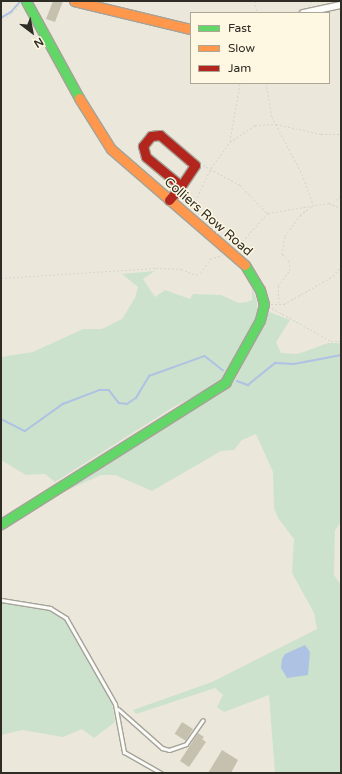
<!DOCTYPE html>
<html>
<head>
<meta charset="utf-8">
<style>
	body { margin:0 }
	#map { position:relative; width:342px; height:774px; overflow:hidden; background:#ebe8db; font-family:"Varela Round",sans-serif }
	div>[style] { position:absolute }
	.green>* { inset:0; background:#cce2cc }
	.water>* { inset:0; background:#aec2e3 }
	.stream>* { height:1.5px; margin:-0.75px; padding:0 0.75px; transform-origin:0.75px; border-radius:0.75px; background:#aec2e3 }
	.building>* { inset:0; background:#c6c1af; transform-origin:0 0 }
	.path>* { height:1px; margin-top:-0.5px; transform-origin:0; background:repeating-linear-gradient(90deg,#d6d4d1 0 2px,transparent 0 4px) }
	.roads { filter:drop-shadow(1px 0 #a5a298) drop-shadow(-1px 0 #a5a298) drop-shadow(0 1px #a5a298) drop-shadow(0 -1px #a5a298) }
	.lane>* { height:3px; margin:-1.5px; padding:0 1.5px; transform-origin:1.5px; border-radius:1.5px; background:#fcfcfa }
	.street>* { height:6px; margin:-3px; padding:0 3px; transform-origin:3px; border-radius:3px; background:#fcfcfa }
	.fast>* { height:9px; margin:-4.5px; padding:0 4.5px; transform-origin:4.5px; border-radius:4.5px; background:#63d668 }
	.slow>* { height:9px; margin:-4.5px; padding:0 4.5px; transform-origin:4.5px; border-radius:4.5px; background:#ff974d }
	.jam>* { height:9px; margin:-4.5px; padding:0 4.5px; transform-origin:4.5px; border-radius:4.5px; background:#b3261e }
	span { translate:-50% -50%; white-space:nowrap; text-align:center; line-height:1.15; -webkit-text-stroke:3px #fef8e2; paint-order:stroke }
	.street-label { font-size:13px; color:#2e2c24 }
	.frame { position:absolute; inset:0; border:2px solid #2e2c24; pointer-events:none }
	.legend { position:absolute; left:190px; top:12px; width:140px; height:72px; box-sizing:border-box; background:#fef8e2; border:1px solid #aba696; margin:0; padding:5px 7px; list-style:none; font-size:12px; color:#2e2c24 }
	.legend li { display:flex; align-items:center; gap:8px; height:20px }
	.legend b { width:20px; border:1px solid #aba696 }
	.north { position:absolute; left:12px; top:12px; width:40px; height:40px; -webkit-text-stroke:3px #fef8e2; paint-order:stroke; rotate:148deg; font-size:11px; font-weight:700; line-height:16px; text-align:center; color:#2e2c24 }
	.north::after { content:''; display:block; margin:auto; width:14px; height:18px; background:#2e2c24; clip-path:polygon(50% 0,100% 100%,50% 72%,0 100%) }
</style>
</head>
<body>
<div id="map">
	<div class="green">
		<i style="clip-path:polygon(155px 271px,143px 279px,155px 297px,165px 290px,190px 299px,193px 294px,221px 295px,239px 303px,247px 302px,252px 300px,252px 288px,257px 301px,257px 316px,225px 377px,218px 385px,175px 406px,55px 482px,45px 474px,26px 475px,1px 460px,1px 357px,33px 352px,83px 329px,102px 329px,122px 319px,135px 298px,138px 287px,122px 274px)"></i>
		<i style="clip-path:polygon(269px 312px,290px 320px,276px 342px,281px 353px,298px 354px,328px 343px,341px 343px,341px 522px,335px 530px,334px 575px,341px 585px,341px 773px,275px 773px,269px 695px,224px 712px,217px 707px,223px 695px,215px 688px,136px 714px,133px 710px,212px 682px,317px 629px,314px 613px,292px 573px,294px 539px,278px 518px,274px 508px,273px 472px,256px 434px,242px 440px,234px 450px,221px 451px,152px 491px,115px 475px,101px 475px,68px 490px,65px 487px,222px 393px,235px 380px)"></i>
		<i style="clip-path:polygon(1px 603px,50px 611px,64px 620px,112px 703px,115px 722px,94px 738px,82px 729px,63px 737px,22px 730px,1px 735px)"></i>
	</div>
	<div class="water">
		<i style="clip-path:polygon(305px 645px,310px 652px,308px 675px,287px 678px,281px 668px,282px 659px,285px 654px)"></i>
	</div>
	<div class="stream">
		<i style="left:1px;top:18px;width:12px;rotate:-31deg"></i>
		<i style="left:11px;top:12px;width:13px;rotate:-48deg"></i>
		<i style="left:237px;top:381px;width:12px;rotate:20deg"></i>
		<i style="left:248px;top:385px;width:35px;rotate:-39deg"></i>
		<i style="left:275px;top:363px;width:19px;rotate:3deg"></i>
		<i style="left:294px;top:364px;width:48px;rotate:-10.8deg"></i>
		<i style="left:1px;top:419px;width:27px;rotate:27deg"></i>
		<i style="left:25px;top:431px;width:47px;rotate:-35.4deg"></i>
		<i style="left:63px;top:404px;width:39px;rotate:-21deg"></i>
		<i style="left:99px;top:390px;width:10px"></i>
		<i style="left:109px;top:390px;width:16px;rotate:52deg"></i>
		<i style="left:119px;top:403px;width:8px;rotate:7deg"></i>
		<i style="left:127px;top:404px;width:11px;rotate:-34deg"></i>
		<i style="left:136px;top:398px;width:26px;rotate:-59deg"></i>
		<i style="left:149px;top:376px;width:59px;rotate:-19.7deg"></i>
		<i style="left:205px;top:356px;width:23px;rotate:38deg"></i>
	</div>
	<div class="building">
		<i style="clip-path:polygon(53px 1px,63px 1px,55px 22px,46px 19px)"></i>
		<i style="left:182px;top:722px;width:13px;height:14px;rotate:32deg"></i>
		<i style="clip-path:polygon(198px 733px,204px 737px,202px 739px,206px 742px,189px 767px,180px 761px)"></i>
		<i style="clip-path:polygon(222px 750px,238px 760px,231px 773px,208px 773px)"></i>
	</div>
	<div class="path">
		<i style="left:255px;top:1px;width:12px;rotate:81deg"></i>
		<i style="left:309px;top:6px;width:6px;rotate:-59deg"></i>
		<i style="left:1px;top:23px;width:25px;rotate:-43deg"></i>
		<i style="left:266px;top:83px;width:35px;rotate:80deg"></i>
		<i style="left:272px;top:117px;width:64px;rotate:62.2deg"></i>
		<i style="left:302px;top:174px;width:33px;rotate:70deg"></i>
		<i style="left:230px;top:141px;width:59px;rotate:-80.2deg"></i>
		<i style="left:203px;top:165px;width:42px;rotate:28.4deg"></i>
		<i style="left:240px;top:185px;width:39px;rotate:46deg"></i>
		<i style="left:336px;top:200px;width:7px;rotate:-45deg"></i>
		<i style="left:192px;top:208px;width:44px;rotate:-64.6deg"></i>
		<i style="left:211px;top:168px;width:32px;rotate:-54deg"></i>
		<i style="left:230px;top:142px;width:30px;rotate:-34deg"></i>
		<i style="left:255px;top:125px;width:21px;rotate:-3deg"></i>
		<i style="left:276px;top:124px;width:46px;rotate:12.5deg"></i>
		<i style="left:321px;top:134px;width:20px"></i>
		<i style="left:237px;top:247px;width:46px;rotate:-47.6deg"></i>
		<i style="left:268px;top:213px;width:62px;rotate:-9.3deg"></i>
		<i style="left:329px;top:203px;width:13px;rotate:23deg"></i>
		<i style="left:1px;top:278px;width:155px;rotate:-3.7deg"></i>
		<i style="left:156px;top:268px;width:25px;rotate:2deg"></i>
		<i style="left:181px;top:269px;width:16px;rotate:22deg"></i>
		<i style="left:196px;top:275px;width:5px;rotate:-22deg"></i>
		<i style="left:201px;top:273px;width:17px;rotate:-57deg"></i>
		<i style="left:210px;top:259px;width:13px;rotate:-18deg"></i>
		<i style="left:279px;top:303px;width:17px;rotate:-93deg"></i>
		<i style="left:278px;top:286px;width:20px;rotate:-53deg"></i>
		<i style="left:290px;top:270px;width:9px;rotate:-96deg"></i>
		<i style="left:289px;top:261px;width:10px;rotate:-135deg"></i>
		<i style="left:282px;top:254px;width:18px;rotate:-81deg"></i>
		<i style="left:285px;top:236px;width:26px;rotate:-54deg"></i>
		<i style="left:300px;top:215px;width:14px;rotate:-36deg"></i>
		<i style="left:271px;top:304px;width:13px"></i>
		<i style="left:284px;top:304px;width:56px;rotate:-29.7deg"></i>
		<i style="left:333px;top:276px;width:13px;rotate:-51deg"></i>
		<i style="left:272px;top:308px;width:68px;rotate:29.2deg"></i>
		<i style="left:331px;top:341px;width:10px"></i>
	</div>
	<div class="roads">
		<div class="lane">
			<i style="left:1px;top:600px;width:50px;rotate:9.3deg"></i>
			<i style="left:50px;top:608px;width:19px;rotate:32deg"></i>
			<i style="left:66px;top:618px;width:99px;rotate:60.3deg"></i>
			<i style="left:115px;top:704px;width:49px;rotate:79.4deg"></i>
			<i style="left:124px;top:752px;width:43px;rotate:29.6deg"></i>
			<i style="left:118px;top:709px;width:59px;rotate:41.6deg"></i>
			<i style="left:162px;top:748px;width:7px;rotate:16deg"></i>
			<i style="left:169px;top:750px;width:18px;rotate:-19deg"></i>
			<i style="left:186px;top:744px;width:29px;rotate:-55deg"></i>
		</div>
		<div class="street">
			<i style="left:303px;top:13px;width:39px;rotate:-12deg"></i>
		</div>
		<div class="fast">
			<i style="left:26px;top:1px;width:111px;rotate:61.3deg"></i>
			<i style="left:1px;top:524px;width:265px;rotate:-32.2deg"></i>
			<i style="left:225px;top:383px;width:72px;rotate:-60.9deg"></i>
			<i style="left:260px;top:320px;width:16px;rotate:-76deg"></i>
			<i style="left:264px;top:304px;width:15px;rotate:-106deg"></i>
			<i style="left:260px;top:290px;width:29px;rotate:-121deg"></i>
		</div>
		<div class="slow">
			<i style="left:74px;top:1px;width:120px;rotate:13.5deg"></i>
			<i style="left:79px;top:98px;width:60px;rotate:57.9deg"></i>
			<i style="left:111px;top:149px;width:177px;rotate:40.9deg"></i>
		</div>
		<div class="jam">
			<i style="left:169px;top:200px;width:18px;rotate:-49deg"></i>
			<i style="left:181px;top:186px;width:25px;rotate:-56deg"></i>
			<i style="left:195px;top:165px;width:46px;rotate:-139.4deg"></i>
			<i style="left:160px;top:135px;width:9px;rotate:174deg"></i>
			<i style="left:151px;top:136px;width:13px;rotate:129deg"></i>
			<i style="left:143px;top:146px;width:11px;rotate:75deg"></i>
			<i style="left:146px;top:157px;width:45px;rotate:39.6deg"></i>
		</div>
	</div>
	<div class="street-label">
		<span style="left:208px;top:217px;rotate:41deg">Colliers Row Road</span>
	</div>
	<div class="frame"></div>
	<ul class="legend">
	<li><b style="height:5px;background:#63d668"></b>Fast</li>
	<li><b style="height:5px;background:#ff974d"></b>Slow</li>
	<li><b style="height:5px;background:#b3261e"></b>Jam</li>
	</ul>
	<div class="north">N</div>
</div>
</body>
</html>
